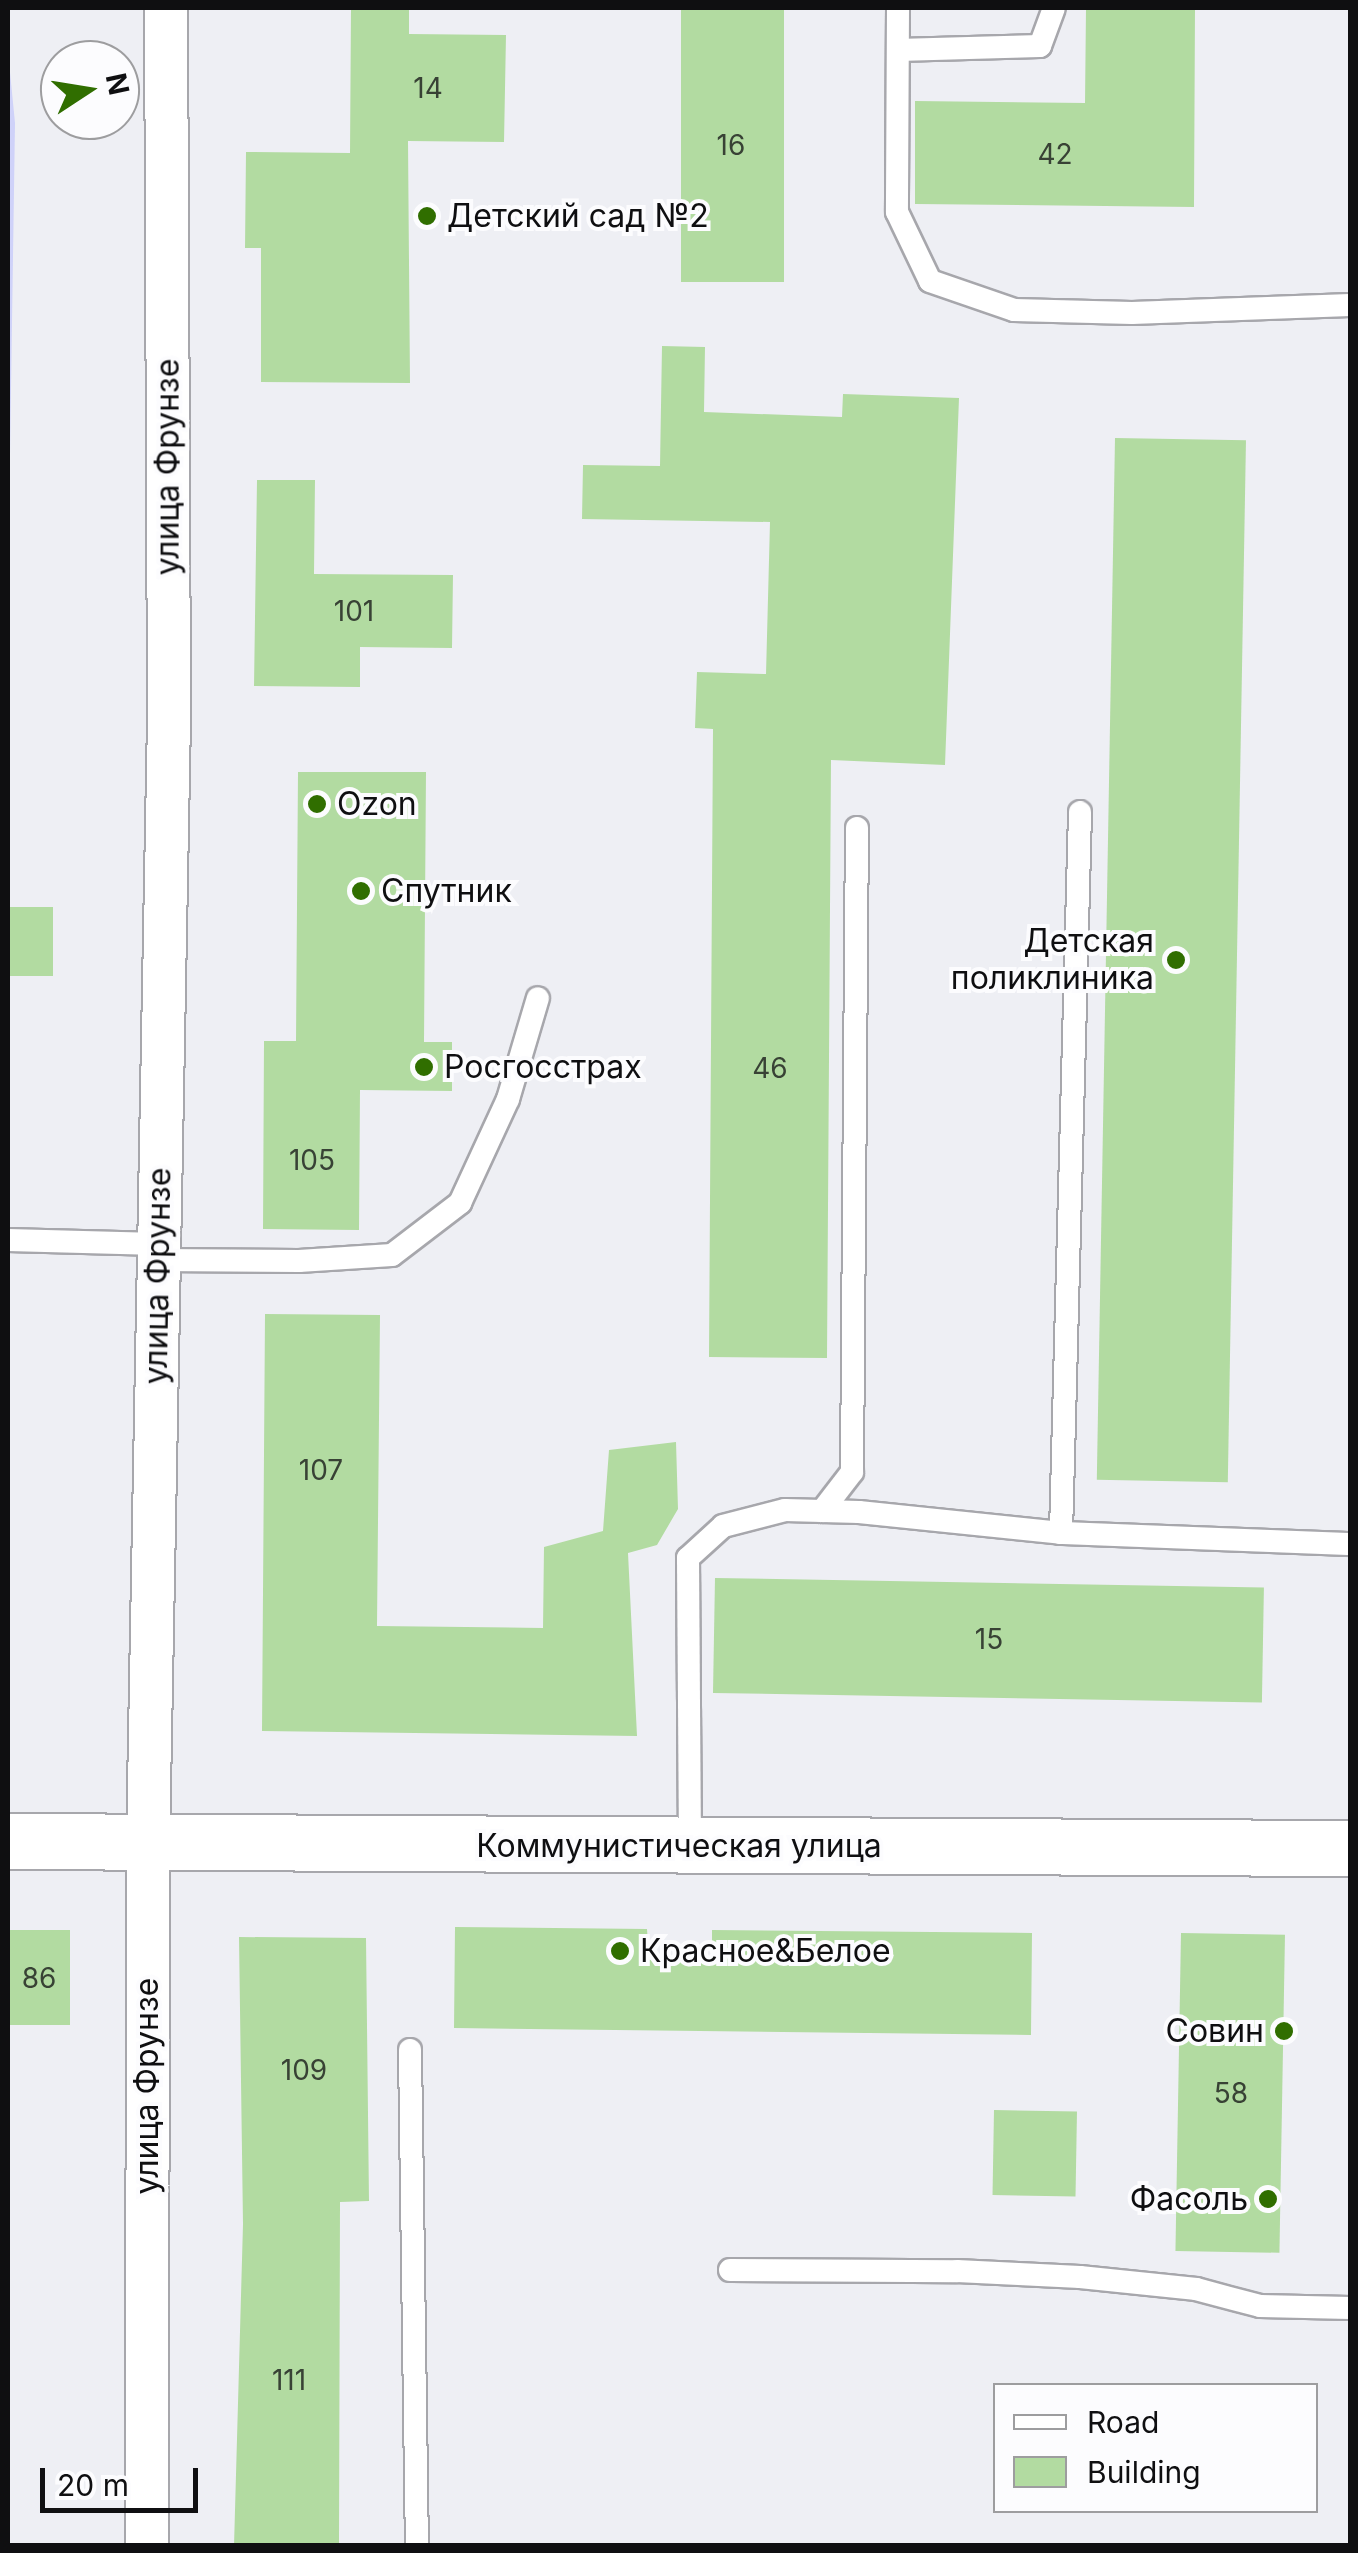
<!DOCTYPE html>
<html>
<head>
<meta charset="utf-8">
<style>
	body { margin:0 }
	#map { position:relative; width:1358px; height:2553px; overflow:hidden; background:#eeeff4; font-family:Inter,sans-serif }
	div>[style] { position:absolute }
	.green>* { inset:0; background:#cfd2f9 }
	.building>* { inset:0; background:#b2dba1; transform-origin:0 0 }
	.roads { filter:drop-shadow(2px 0 #a7a7ac) drop-shadow(-2px 0 #a7a7ac) drop-shadow(0 2px #a7a7ac) drop-shadow(0 -2px #a7a7ac) }
	.lane>* { height:22px; margin:-11px; padding:0 11px; transform-origin:11px; border-radius:11px; background:#fff }
	.street>* { height:42px; margin:-21px; padding:0 21px; transform-origin:21px; border-radius:21px; background:#fff }
	.secondary>* { height:55px; margin:-27.5px; padding:0 27.5px; transform-origin:27.5px; border-radius:27.5px; background:#fff }
	.dots>* { width:28px; height:28px; translate:-50% -50%; box-sizing:border-box; border:5px solid #fcfcfe; border-radius:50% }
	span { translate:-50% -50%; white-space:nowrap; text-align:center; line-height:1.15; -webkit-text-stroke:8px #fcfcfe; paint-order:stroke }
	.number-label { font-size:28px; color:#384235 }
	.number-label span { -webkit-text-stroke-width:0 }
	.poi-label { font-size:32px; color:#0f0f11 }
	.left { translate:0 -50%; text-align:left }
	.right { translate:-100% -50%; text-align:right }
	.street-label { font-size:32px; color:#0f0f11 }
	.frame { position:absolute; inset:0; border:10px solid #0f0f11; pointer-events:none }
	.legend { position:absolute; left:993px; top:2383px; width:325px; height:130px; box-sizing:border-box; background:#fcfcfe; border:2px solid #9d9d9f; margin:0; padding:12px 18px; list-style:none; font-size:30px; color:#0f0f11 }
	.legend li { display:flex; align-items:center; gap:20px; height:50px }
	.legend b { width:50px; border:2px solid #9d9d9f }
	.north { position:absolute; left:40px; top:40px; width:100px; height:100px; box-sizing:border-box; background:#fcfcfe; border:2px solid #9d9d9f; border-radius:50%; rotate:78deg; font-size:28px; font-weight:700; line-height:40px; text-align:center; color:#0f0f11 }
	.north::after { content:''; display:block; margin:auto; width:35px; height:45px; background:#306e00; clip-path:polygon(50% 0,100% 100%,50% 72%,0 100%) }
	.scale { position:absolute; left:40px; top:2468px; width:158px; height:45px; box-sizing:border-box; border:5px solid #0f0f11; border-top:0; padding-left:12px; font-size:30px; line-height:35px; white-space:nowrap; color:#0f0f11; -webkit-text-stroke:8px #fcfcfe; paint-order:stroke }
</style>
</head>
<body>
<div id="map">
	<div class="green">
		<i style="clip-path:polygon(8px 52px,15px 123px,8px 589px)"></i>
	</div>
	<div class="building">
		<i style="clip-path:polygon(351px 8px,409px 8px,409px 34px,506px 35px,504px 142px,408px 141px,410px 383px,261px 382px,261px 248px,245px 248px,246px 152px,350px 153px)"></i>
		<i style="left:681px;top:8px;width:103px;height:274px"></i>
		<i style="clip-path:polygon(1086px 8px,1195px 8px,1194px 207px,915px 204px,915px 101px,1085px 103px)"></i>
		<i style="clip-path:polygon(662px 346px,705px 347px,704px 412px,842px 417px,843px 394px,959px 398px,945px 765px,831px 760px,827px 1358px,709px 1357px,713px 729px,695px 728px,697px 672px,766px 674px,770px 522px,582px 519px,583px 465px,660px 466px)"></i>
		<i style="left:1115px;top:438px;width:131px;height:1042px;rotate:1deg"></i>
		<i style="clip-path:polygon(257px 480px,315px 480px,314px 574px,453px 575px,452px 648px,360px 647px,360px 687px,254px 686px)"></i>
		<i style="clip-path:polygon(298px 772px,426px 772px,424px 1042px,452px 1042px,452px 1091px,360px 1090px,359px 1230px,263px 1229px,264px 1041px,296px 1041px)"></i>
		<i style="left:8px;top:907px;width:45px;height:69px"></i>
		<i style="clip-path:polygon(265px 1314px,380px 1315px,377px 1626px,543px 1628px,544px 1547px,603px 1531px,609px 1450px,676px 1442px,678px 1509px,657px 1545px,628px 1553px,637px 1736px,262px 1731px)"></i>
		<i style="left:715px;top:1578px;width:549px;height:115px;rotate:1deg"></i>
		<i style="clip-path:polygon(455px 1927px,647px 1929px,649px 1960px,712px 1959px,712px 1930px,1032px 1933px,1031px 2035px,454px 2028px)"></i>
		<i style="left:70px;top:1930px;width:95px;height:62px;rotate:90deg"></i>
		<i style="left:1181px;top:1933px;width:104px;height:318px;rotate:1deg"></i>
		<i style="clip-path:polygon(239px 1937px,366px 1938px,369px 2201px,340px 2202px,339px 2546px,234px 2546px,243px 2224px)"></i>
		<i style="left:994px;top:2110px;width:83px;height:85px;rotate:1deg"></i>
	</div>
	<div class="roads">
		<div class="lane">
			<i style="left:898px;top:8px;width:204px;rotate:90.3deg"></i>
			<i style="left:897px;top:212px;width:76px;rotate:64.4deg"></i>
			<i style="left:930px;top:281px;width:89px;rotate:19deg"></i>
			<i style="left:1014px;top:310px;width:118px;rotate:1.5deg"></i>
			<i style="left:1132px;top:313px;width:218px;rotate:-2.1deg"></i>
			<i style="left:898px;top:50px;width:142px;rotate:-1.6deg"></i>
			<i style="left:1040px;top:46px;width:40px;rotate:-69.8deg"></i>
			<i style="left:8px;top:1240px;width:150px;rotate:1.5deg"></i>
			<i style="left:158px;top:1260px;width:141px;rotate:0.4deg"></i>
			<i style="left:299px;top:1261px;width:93px;rotate:-3.7deg"></i>
			<i style="left:392px;top:1255px;width:86px;rotate:-37.4deg"></i>
			<i style="left:460px;top:1203px;width:115px;rotate:-65.2deg"></i>
			<i style="left:508px;top:1099px;width:105px;rotate:-73.5deg"></i>
			<i style="left:822px;top:1511px;width:49px;rotate:-52.4deg"></i>
			<i style="left:852px;top:1472px;width:644px;rotate:-89.56deg"></i>
			<i style="left:1061px;top:1533px;width:721px;rotate:-88.49deg"></i>
			<i style="left:690px;top:1846px;width:288px;rotate:-90.4deg"></i>
			<i style="left:688px;top:1558px;width:47px;rotate:-42.4deg"></i>
			<i style="left:723px;top:1526px;width:64px;rotate:-14.5deg"></i>
			<i style="left:785px;top:1510px;width:74px;rotate:1.5deg"></i>
			<i style="left:859px;top:1512px;width:203px;rotate:5.9deg"></i>
			<i style="left:1061px;top:1533px;width:289px;rotate:2.2deg"></i>
			<i style="left:410px;top:2050px;width:496px;rotate:89.2deg"></i>
			<i style="left:730px;top:2270px;width:227px;rotate:0.3deg"></i>
			<i style="left:957px;top:2271px;width:123px;rotate:2.8deg"></i>
			<i style="left:1080px;top:2277px;width:117px;rotate:5.9deg"></i>
			<i style="left:1196px;top:2289px;width:66px;rotate:14.9deg"></i>
			<i style="left:1260px;top:2306px;width:90px;rotate:1.3deg"></i>
		</div>
		<div class="street">
			<i style="left:147px;top:2546px;width:703px;rotate:-89.92deg"></i>
			<i style="left:148px;top:1843px;width:1129px;rotate:-88.93deg"></i>
			<i style="left:169px;top:714px;width:706px;rotate:-90.24deg"></i>
		</div>
		<div class="secondary">
			<i style="left:8px;top:1841px;width:1342px;rotate:0.3deg"></i>
		</div>
	</div>
	<div class="dots">
		<i style="left:427px;top:216px;background:#306e00"></i>
		<i style="left:317px;top:804px;background:#306e00"></i>
		<i style="left:361px;top:891px;background:#306e00"></i>
		<i style="left:1176px;top:960px;background:#306e00"></i>
		<i style="left:424px;top:1067px;background:#306e00"></i>
		<i style="left:620px;top:1951px;background:#306e00"></i>
		<i style="left:1284px;top:2031px;background:#306e00"></i>
		<i style="left:1268px;top:2199px;background:#306e00"></i>
	</div>
	<div class="number-label">
		<span style="left:428px;top:88px">14</span>
		<span style="left:731px;top:145px">16</span>
		<span style="left:1055px;top:154px">42</span>
		<span style="left:354px;top:611px">101</span>
		<span style="left:770px;top:1068px">46</span>
		<span style="left:312px;top:1160px">105</span>
		<span style="left:321px;top:1470px">107</span>
		<span style="left:989px;top:1639px">15</span>
		<span style="left:39px;top:1978px">86</span>
		<span style="left:304px;top:2070px">109</span>
		<span style="left:1231px;top:2093px">58</span>
		<span style="left:289px;top:2380px">111</span>
	</div>
	<div class="poi-label">
		<span class="left" style="left:447px;top:216px">Детский сад №2</span>
		<span class="left" style="left:337px;top:804px">Ozon</span>
		<span class="left" style="left:381px;top:891px">Спутник</span>
		<span class="right" style="left:1154px;top:960px">Детская<br>поликлиника</span>
		<span class="left" style="left:444px;top:1067px">Росгосстрах</span>
		<span class="left" style="left:640px;top:1951px">Красное&amp;Белое</span>
		<span class="right" style="left:1264px;top:2031px">Совин</span>
		<span class="right" style="left:1248px;top:2199px">Фасоль</span>
	</div>
	<div class="street-label">
		<span style="left:168px;top:467px;rotate:-90deg">улица Фрунзе</span>
		<span style="left:158px;top:1276px;rotate:-89deg">улица Фрунзе</span>
		<span style="left:679px;top:1846px">Коммунистическая улица</span>
		<span style="left:147px;top:2086px;rotate:-90deg">улица Фрунзе</span>
	</div>
	<div class="frame"></div>
	<ul class="legend">
	<li><b style="height:12px;background:#fff"></b>Road</li>
	<li><b style="height:28px;background:#b2dba1"></b>Building</li>
	</ul>
	<div class="north">N</div>
	<div class="scale">20 m</div>
</div>
</body>
</html>
